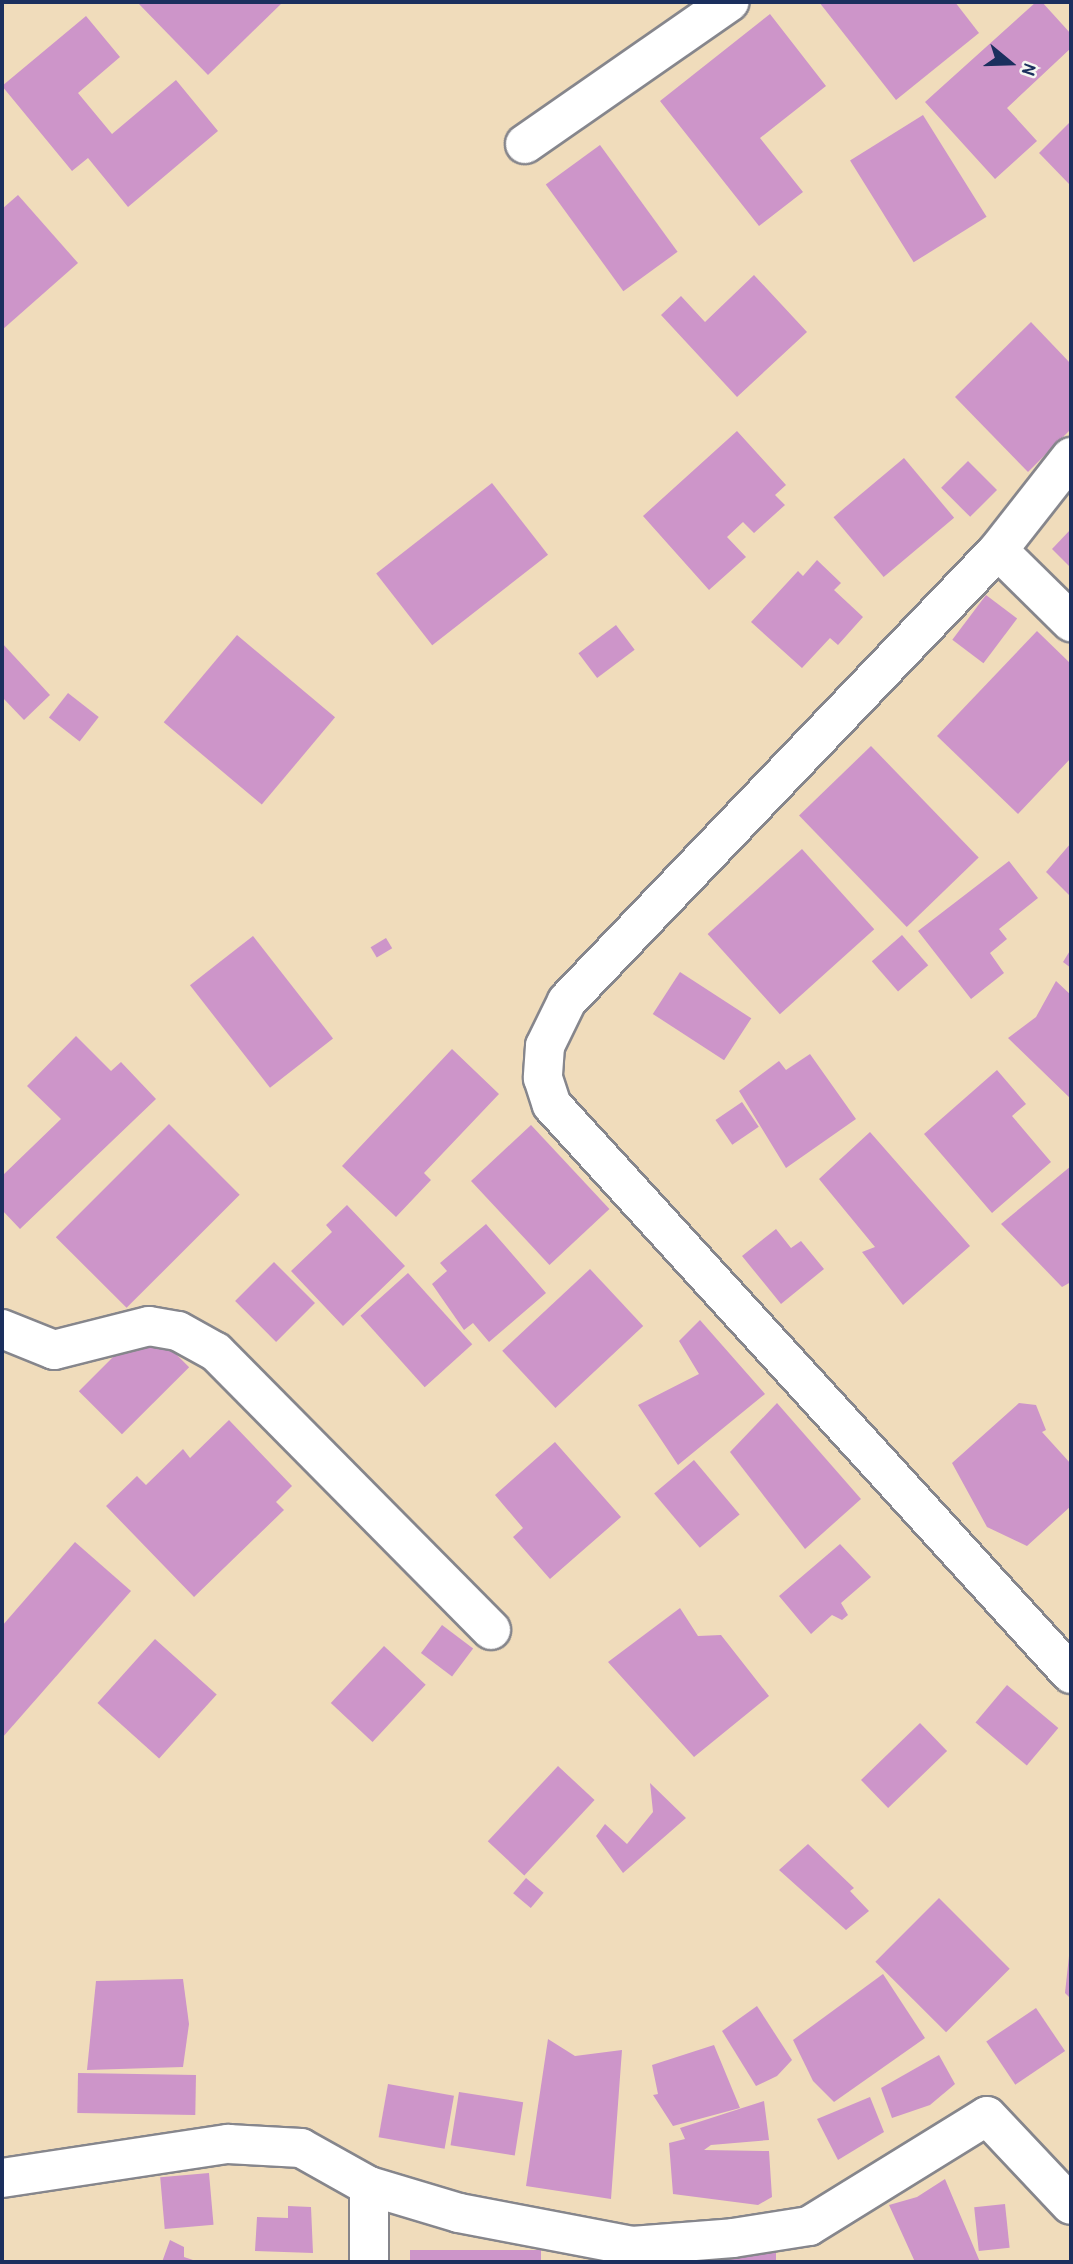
<!DOCTYPE html>
<html>
<head>
<meta charset="utf-8">
<style>
	body { margin:0 }
	#map { position:relative; width:1073px; height:2264px; overflow:hidden; background:#f0dcbb; font-family:"Patrick Hand",sans-serif }
	div>[style] { position:absolute }
	.building>* { inset:0; background:#cd95c9; transform-origin:0 0 }
	.roads { filter:drop-shadow(2px 0 #86868c) drop-shadow(-2px 0 #86868c) drop-shadow(0 2px #86868c) drop-shadow(0 -2px #86868c) }
	.minor>* { height:38px; margin:-19px; padding:0 19px; transform-origin:19px; border-radius:19px; background:#fff }
	span { translate:-50% -50%; white-space:nowrap; text-align:center; line-height:1.15; -webkit-text-stroke:6px #f6f6f2; paint-order:stroke }
	.frame { position:absolute; inset:0; border:4px solid #1b2f5e; pointer-events:none }
	.north { position:absolute; left:975px; top:28px; width:70px; height:70px; -webkit-text-stroke:5px #f6f6f2; paint-order:stroke; rotate:109deg; font-size:19px; font-weight:700; line-height:28px; text-align:center; color:#1b2f5e }
	.north::after { content:''; display:block; margin:auto; width:24px; height:32px; background:#1b2f5e; clip-path:polygon(50% 0,100% 100%,50% 72%,0 100%) }
</style>
</head>
<body>
<div id="map">
	<div class="building">
		<i style="clip-path:polygon(137px 2px,283px 2px,208px 75px)"></i>
		<i style="clip-path:polygon(819px 2px,955px 2px,979px 33px,896px 100px)"></i>
		<i style="clip-path:polygon(1036px 2px,1042px 2px,1071px 34px,1071px 48px,1007px 108px,1037px 141px,995px 179px,925px 102px)"></i>
		<i style="clip-path:polygon(770px 14px,826px 86px,760px 138px,803px 192px,759px 226px,660px 101px)"></i>
		<i style="clip-path:polygon(86px 16px,120px 57px,78px 93px,112px 134px,176px 80px,218px 131px,128px 207px,88px 158px,72px 171px,2px 86px)"></i>
		<i style="left:923px;top:115px;width:120px;height:86px;rotate:58deg"></i>
		<i style="clip-path:polygon(1071px 121px,1071px 186px,1039px 153px)"></i>
		<i style="left:600px;top:145px;width:132px;height:67px;rotate:54deg"></i>
		<i style="clip-path:polygon(18px 195px,78px 263px,2px 330px,2px 209px)"></i>
		<i style="clip-path:polygon(754px 275px,807px 332px,737px 397px,661px 315px,681px 296px,705px 322px)"></i>
		<i style="clip-path:polygon(1031px 322px,1071px 364px,1071px 429px,1028px 472px,955px 397px)"></i>
		<i style="clip-path:polygon(737px 431px,786px 485px,775px 495px,785px 505px,754px 533px,743px 522px,727px 537px,746px 557px,709px 590px,643px 516px)"></i>
		<i style="left:904px;top:458px;width:78px;height:92px;rotate:50deg"></i>
		<i style="left:968px;top:461px;width:41px;height:38px;rotate:45deg"></i>
		<i style="left:492px;top:483px;width:91px;height:147px;rotate:52deg"></i>
		<i style="clip-path:polygon(1071px 529px,1071px 568px,1052px 549px)"></i>
		<i style="clip-path:polygon(817px 560px,841px 583px,834px 590px,863px 617px,838px 645px,830px 638px,802px 668px,751px 622px,798px 571px,803px 576px)"></i>
		<i style="left:986px;top:595px;width:39px;height:56px;rotate:37deg"></i>
		<i style="left:616px;top:625px;width:31px;height:47px;rotate:53deg"></i>
		<i style="clip-path:polygon(1037px 631px,1071px 664px,1071px 758px,1018px 814px,937px 736px)"></i>
		<i style="left:237px;top:635px;width:128px;height:114px;rotate:40deg"></i>
		<i style="clip-path:polygon(2px 643px,50px 695px,24px 720px,2px 697px)"></i>
		<i style="left:68px;top:693px;width:39px;height:31px;rotate:38deg"></i>
		<i style="left:871px;top:746px;width:155px;height:100px;rotate:46deg"></i>
		<i style="clip-path:polygon(1071px 843px,1071px 897px,1046px 872px)"></i>
		<i style="left:802px;top:849px;width:108px;height:127px;rotate:48deg"></i>
		<i style="clip-path:polygon(1009px 861px,1038px 898px,999px 929px,1007px 939px,990px 953px,1004px 973px,971px 999px,918px 931px)"></i>
		<i style="left:902px;top:935px;width:40px;height:40px;rotate:49deg"></i>
		<i style="left:253px;top:936px;width:130px;height:80px;rotate:52deg"></i>
		<i style="left:386px;top:938px;width:12px;height:18px;rotate:59deg"></i>
		<i style="clip-path:polygon(1071px 949px,1071px 968px,1063px 962px)"></i>
		<i style="left:680px;top:972px;width:85px;height:50px;rotate:33deg"></i>
		<i style="clip-path:polygon(1056px 981px,1071px 995px,1071px 1099px,1008px 1038px,1036px 1017px)"></i>
		<i style="clip-path:polygon(76px 1036px,111px 1071px,121px 1062px,156px 1099px,20px 1229px,2px 1210px,2px 1176px,61px 1119px,27px 1086px)"></i>
		<i style="clip-path:polygon(452px 1049px,499px 1094px,424px 1173px,431px 1180px,396px 1217px,342px 1166px)"></i>
		<i style="clip-path:polygon(810px 1054px,856px 1119px,786px 1168px,739px 1091px,779px 1061px,786px 1070px)"></i>
		<i style="clip-path:polygon(997px 1070px,1026px 1104px,1012px 1116px,1051px 1162px,992px 1213px,924px 1134px)"></i>
		<i style="left:742px;top:1102px;width:30px;height:32px;rotate:56deg"></i>
		<i style="left:169px;top:1124px;width:100px;height:160px;rotate:45deg"></i>
		<i style="left:531px;top:1125px;width:115px;height:82px;rotate:47deg"></i>
		<i style="clip-path:polygon(870px 1132px,970px 1246px,903px 1305px,862px 1252px,875px 1247px,819px 1179px)"></i>
		<i style="clip-path:polygon(1071px 1166px,1071px 1282px,1062px 1287px,1001px 1224px)"></i>
		<i style="clip-path:polygon(347px 1205px,405px 1266px,343px 1326px,291px 1271px,332px 1232px,326px 1225px)"></i>
		<i style="clip-path:polygon(486px 1224px,546px 1293px,489px 1342px,473px 1323px,464px 1330px,432px 1284px,447px 1271px,440px 1263px)"></i>
		<i style="clip-path:polygon(776px 1229px,791px 1248px,801px 1241px,824px 1269px,781px 1304px,742px 1256px)"></i>
		<i style="left:274px;top:1262px;width:58px;height:55px;rotate:45deg"></i>
		<i style="left:590px;top:1269px;width:78px;height:120px;rotate:47deg"></i>
		<i style="left:408px;top:1273px;width:96px;height:64px;rotate:48deg"></i>
		<i style="clip-path:polygon(700px 1320px,765px 1394px,678px 1465px,638px 1405px,699px 1374px,679px 1341px)"></i>
		<i style="left:146px;top:1324px;width:61px;height:95px;rotate:45deg"></i>
		<i style="clip-path:polygon(777px 1403px,861px 1499px,805px 1549px,730px 1452px)"></i>
		<i style="clip-path:polygon(1019px 1403px,1036px 1405px,1046px 1430px,1042px 1432px,1071px 1464px,1071px 1506px,1027px 1546px,987px 1527px,952px 1463px)"></i>
		<i style="clip-path:polygon(229px 1420px,292px 1486px,276px 1502px,284px 1510px,194px 1597px,106px 1506px,137px 1476px,146px 1485px,183px 1449px,190px 1458px)"></i>
		<i style="clip-path:polygon(555px 1442px,621px 1517px,550px 1579px,513px 1537px,523px 1528px,495px 1495px)"></i>
		<i style="left:694px;top:1460px;width:71px;height:52px;rotate:50deg"></i>
		<i style="clip-path:polygon(75px 1542px,131px 1591px,2px 1738px,2px 1626px)"></i>
		<i style="clip-path:polygon(840px 1544px,871px 1577px,841px 1603px,848px 1615px,842px 1620px,832px 1615px,811px 1634px,779px 1596px)"></i>
		<i style="clip-path:polygon(680px 1608px,698px 1636px,721px 1635px,769px 1696px,694px 1757px,608px 1662px)"></i>
		<i style="left:442px;top:1625px;width:39px;height:35px;rotate:37deg"></i>
		<i style="left:155px;top:1639px;width:83px;height:86px;rotate:42deg"></i>
		<i style="left:384px;top:1646px;width:57px;height:78px;rotate:43deg"></i>
		<i style="left:1007px;top:1685px;width:67px;height:49px;rotate:40deg"></i>
		<i style="left:920px;top:1723px;width:39px;height:82px;rotate:46deg"></i>
		<i style="left:558px;top:1766px;width:50px;height:103px;rotate:43deg"></i>
		<i style="clip-path:polygon(650px 1783px,686px 1818px,623px 1873px,596px 1836px,605px 1824px,627px 1844px,653px 1812px)"></i>
		<i style="clip-path:polygon(808px 1844px,854px 1888px,850px 1891px,869px 1911px,846px 1930px,779px 1870px)"></i>
		<i style="left:526px;top:1878px;width:23px;height:20px;rotate:40deg"></i>
		<i style="left:939px;top:1898px;width:100px;height:90px;rotate:45deg"></i>
		<i style="clip-path:polygon(1069px 1956px,1071px 1956px,1071px 1999px,1065px 1993px)"></i>
		<i style="clip-path:polygon(883px 1974px,925px 2038px,834px 2102px,813px 2081px,793px 2040px)"></i>
		<i style="clip-path:polygon(183px 1979px,189px 2024px,183px 2067px,87px 2070px,96px 1981px)"></i>
		<i style="clip-path:polygon(757px 2006px,792px 2060px,777px 2076px,756px 2086px,722px 2031px)"></i>
		<i style="left:1036px;top:2008px;width:52px;height:60px;rotate:56deg"></i>
		<i style="clip-path:polygon(548px 2039px,575px 2056px,622px 2050px,611px 2199px,526px 2186px)"></i>
		<i style="clip-path:polygon(714px 2045px,740px 2108px,673px 2126px,653px 2095px,658px 2094px,652px 2065px)"></i>
		<i style="clip-path:polygon(939px 2055px,955px 2084px,930px 2105px,892px 2118px,881px 2088px)"></i>
		<i style="left:78px;top:2073px;width:118px;height:40px;rotate:1deg"></i>
		<i style="left:388px;top:2084px;width:67px;height:54px;rotate:10deg"></i>
		<i style="left:459px;top:2092px;width:65px;height:54px;rotate:9deg"></i>
		<i style="clip-path:polygon(870px 2097px,884px 2132px,838px 2160px,817px 2119px)"></i>
		<i style="clip-path:polygon(764px 2101px,769px 2140px,711px 2145px,704px 2150px,769px 2151px,772px 2197px,758px 2205px,673px 2194px,669px 2143px,685px 2139px,680px 2128px)"></i>
		<i style="left:209px;top:2173px;width:52px;height:49px;rotate:85deg"></i>
		<i style="clip-path:polygon(945px 2179px,980px 2262px,915px 2262px,889px 2205px,917px 2197px)"></i>
		<i style="left:1005px;top:2204px;width:44px;height:31px;rotate:84deg"></i>
		<i style="clip-path:polygon(288px 2206px,311px 2207px,313px 2253px,255px 2251px,257px 2217px,288px 2218px)"></i>
		<i style="clip-path:polygon(170px 2240px,184px 2247px,184px 2257px,199px 2262px,162px 2262px)"></i>
		<i style="left:776px;top:2249px;width:13px;height:56px;rotate:90deg"></i>
		<i style="left:541px;top:2250px;width:12px;height:131px;rotate:90deg"></i>
	</div>
	<div class="roads">
		<div class="minor">
			<i style="left:525px;top:144px;width:249px;rotate:-34.8deg"></i>
			<i style="left:1071px;top:457px;width:118px;rotate:128.1deg"></i>
			<i style="left:998px;top:550px;width:624px;rotate:133.7deg"></i>
			<i style="left:567px;top:1001px;width:50px;rotate:116.1deg"></i>
			<i style="left:545px;top:1046px;width:32px;rotate:94deg"></i>
			<i style="left:543px;top:1078px;width:28px;rotate:72deg"></i>
			<i style="left:552px;top:1105px;width:770px;rotate:47.63deg"></i>
			<i style="left:998px;top:550px;width:103px;rotate:44.6deg"></i>
			<i style="left:2px;top:1329px;width:56px;rotate:22deg"></i>
			<i style="left:54px;top:1350px;width:98px;rotate:-14.2deg"></i>
			<i style="left:149px;top:1326px;width:29px;rotate:10deg"></i>
			<i style="left:178px;top:1331px;width:43px;rotate:28.9deg"></i>
			<i style="left:216px;top:1352px;width:391px;rotate:45.3deg"></i>
			<i style="left:2px;top:2178px;width:229px;rotate:-8.6deg"></i>
			<i style="left:228px;top:2144px;width:73px;rotate:3.1deg"></i>
			<i style="left:301px;top:2148px;width:78px;rotate:29.2deg"></i>
			<i style="left:369px;top:2262px;width:76px;rotate:-90deg"></i>
			<i style="left:369px;top:2186px;width:94px;rotate:16.7deg"></i>
			<i style="left:459px;top:2213px;width:176px;rotate:10.8deg"></i>
			<i style="left:632px;top:2246px;width:101px;rotate:-4.5deg"></i>
			<i style="left:733px;top:2238px;width:77px;rotate:-9deg"></i>
			<i style="left:809px;top:2226px;width:209px;rotate:-31.7deg"></i>
			<i style="left:987px;top:2116px;width:122px;rotate:46.7deg"></i>
		</div>
	</div>
	<div class="frame"></div>
	<div class="north">N</div>
</div>
</body>
</html>
